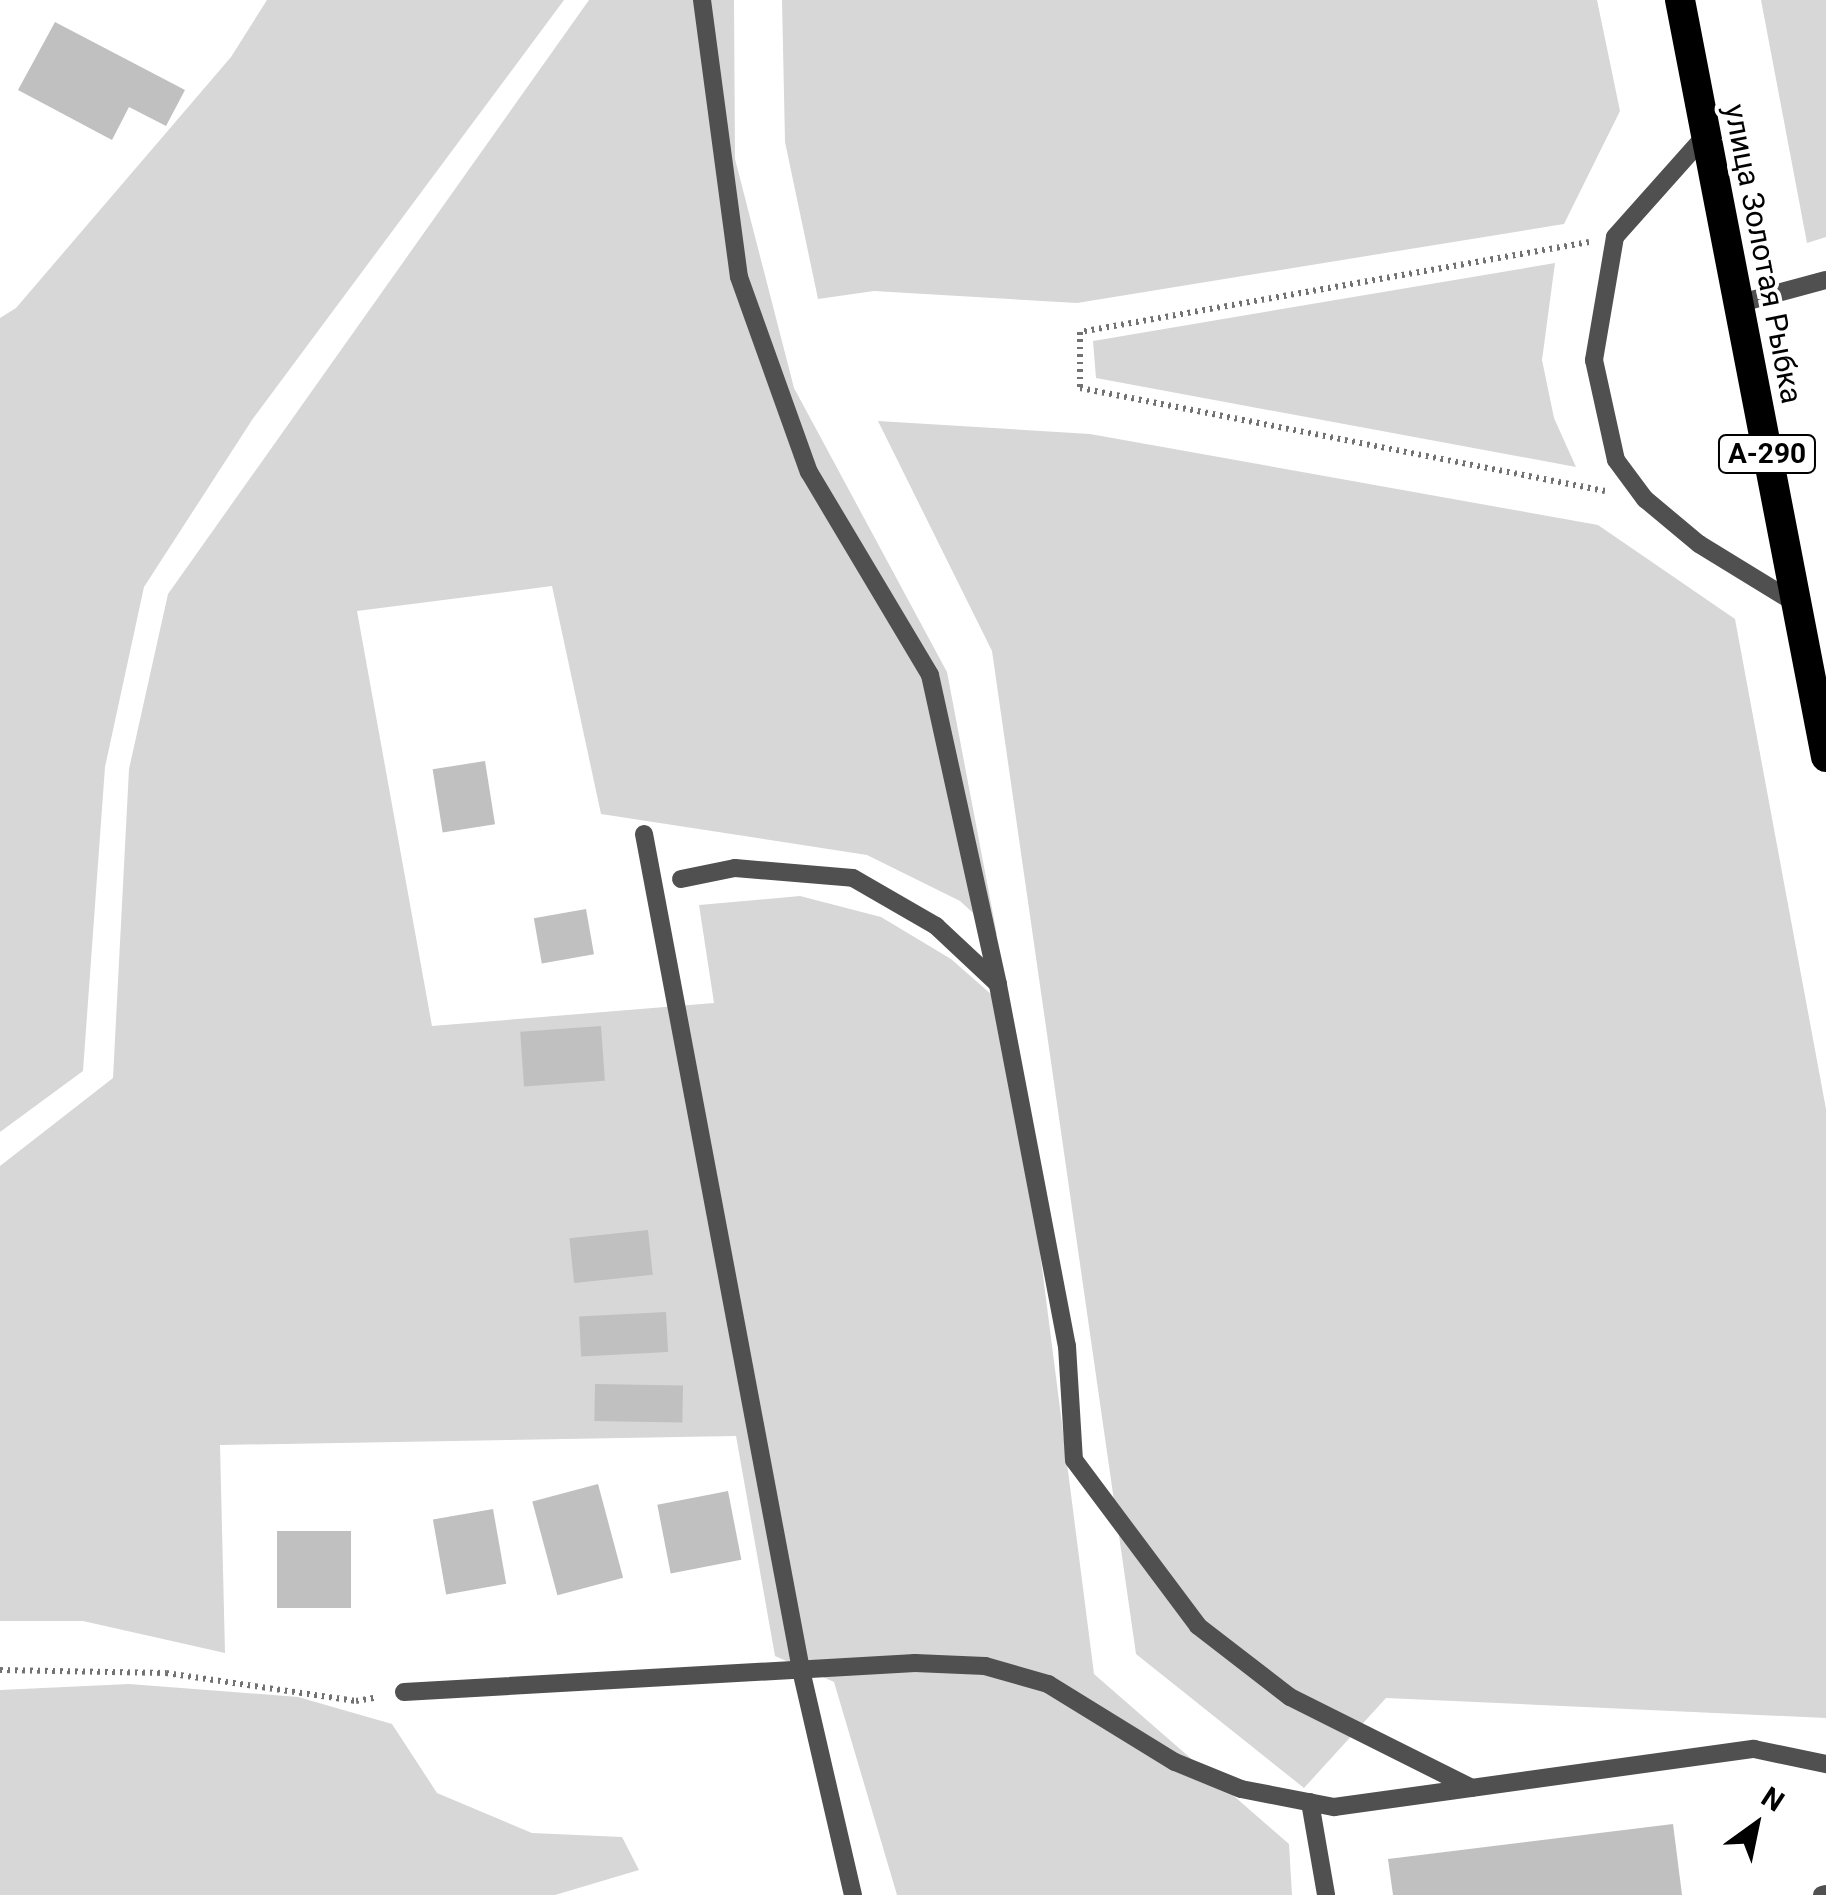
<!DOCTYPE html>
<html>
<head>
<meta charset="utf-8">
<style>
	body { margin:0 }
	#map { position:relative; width:1826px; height:1895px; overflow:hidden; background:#fff; font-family:Roboto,sans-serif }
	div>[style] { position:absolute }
	.green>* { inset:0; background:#d7d7d7 }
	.building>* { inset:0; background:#c0c0c0; transform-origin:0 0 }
	.path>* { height:6px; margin-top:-3px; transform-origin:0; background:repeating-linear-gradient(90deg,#727272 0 2.5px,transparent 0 7.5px) }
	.lane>* { height:18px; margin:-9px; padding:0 9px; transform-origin:9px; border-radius:9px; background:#505050 }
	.highway>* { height:30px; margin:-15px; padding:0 15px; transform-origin:15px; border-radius:15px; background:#000 }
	span { translate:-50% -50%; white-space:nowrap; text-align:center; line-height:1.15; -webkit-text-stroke:8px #fff; paint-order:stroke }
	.shield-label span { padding:2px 8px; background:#fff; border:2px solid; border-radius:8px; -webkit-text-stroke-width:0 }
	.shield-label { font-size:28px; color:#000; font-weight:700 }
	.street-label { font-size:30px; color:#000 }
	.north { position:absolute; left:1706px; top:1775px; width:100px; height:100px; -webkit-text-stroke:8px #fff; paint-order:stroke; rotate:33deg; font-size:28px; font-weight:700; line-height:40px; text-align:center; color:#000 }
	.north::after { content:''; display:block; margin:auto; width:35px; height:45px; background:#000; clip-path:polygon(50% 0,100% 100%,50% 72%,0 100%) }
</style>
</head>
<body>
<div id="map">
	<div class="green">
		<i style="clip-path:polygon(267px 0,564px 0,252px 420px,144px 587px,105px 767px,83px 1071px,0 1132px,0 318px,16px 308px,231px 57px)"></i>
		<i style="clip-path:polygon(589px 0,734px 0,735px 159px,794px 388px,947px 672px,997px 935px,960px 901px,867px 855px,601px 814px,552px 586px,357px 611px,432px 1026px,714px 1003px,699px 905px,800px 896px,881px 917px,951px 959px,1009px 1010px,1094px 1674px,1289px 1844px,1292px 1895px,897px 1895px,834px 1682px,775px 1656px,736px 1436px,220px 1445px,225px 1653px,83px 1621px,0 1621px,0 1166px,113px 1078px,129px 769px,168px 594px)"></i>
		<i style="clip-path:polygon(782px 0,1597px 0,1620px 111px,1564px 224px,1077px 303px,874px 291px,818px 299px,785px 142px)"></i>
		<i style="clip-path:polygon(1761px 0,1826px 0,1826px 237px,1807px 243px)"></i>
		<i style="clip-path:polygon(1555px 263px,1542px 360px,1554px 418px,1576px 467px,1096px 378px,1093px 341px)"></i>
		<i style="clip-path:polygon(878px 421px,1090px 434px,1598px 525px,1735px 619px,1826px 1109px,1826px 1718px,1386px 1698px,1304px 1788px,1136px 1654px,992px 651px)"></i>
		<i style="clip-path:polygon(129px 1684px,298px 1697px,392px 1724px,437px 1793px,532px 1833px,622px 1837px,639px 1870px,555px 1895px,0 1895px,0 1690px)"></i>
	</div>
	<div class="building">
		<i style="clip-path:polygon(55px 22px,185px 90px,166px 126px,129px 107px,112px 140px,18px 90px)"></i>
		<i style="left:485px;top:761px;width:64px;height:53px;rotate:81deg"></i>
		<i style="left:586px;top:909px;width:46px;height:53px;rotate:80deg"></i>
		<i style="left:601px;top:1026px;width:55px;height:81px;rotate:86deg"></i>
		<i style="left:648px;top:1230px;width:45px;height:79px;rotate:84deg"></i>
		<i style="left:666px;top:1312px;width:40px;height:87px;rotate:87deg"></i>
		<i style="left:595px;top:1384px;width:88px;height:37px;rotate:1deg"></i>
		<i style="left:598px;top:1484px;width:97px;height:68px;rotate:75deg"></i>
		<i style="left:728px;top:1491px;width:70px;height:72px;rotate:79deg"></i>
		<i style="left:493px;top:1509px;width:76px;height:61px;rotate:80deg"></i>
		<i style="left:277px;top:1531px;width:74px;height:77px"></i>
		<i style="clip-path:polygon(1673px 1824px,1682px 1895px,1393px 1895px,1388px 1859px)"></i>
	</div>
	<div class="path">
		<i style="left:1589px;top:242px;width:517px;rotate:169.97deg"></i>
		<i style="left:1080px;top:332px;width:56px;rotate:90deg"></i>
		<i style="left:1080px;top:388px;width:535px;rotate:11.1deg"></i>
		<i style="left:0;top:1670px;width:166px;rotate:1deg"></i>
		<i style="left:166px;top:1673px;width:192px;rotate:8.4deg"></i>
		<i style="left:356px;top:1701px;width:22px;rotate:-10deg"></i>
	</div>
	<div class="lane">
		<i style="left:702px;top:0;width:279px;rotate:82.4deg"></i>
		<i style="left:739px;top:277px;width:207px;rotate:70.3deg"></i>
		<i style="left:809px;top:472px;width:236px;rotate:59.2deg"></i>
		<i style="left:930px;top:675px;width:317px;rotate:77.6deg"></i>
		<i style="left:998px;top:985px;width:368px;rotate:79.2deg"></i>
		<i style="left:1067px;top:1346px;width:114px;rotate:86.5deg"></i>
		<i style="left:1074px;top:1460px;width:207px;rotate:53.2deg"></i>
		<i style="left:1198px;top:1626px;width:116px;rotate:37.7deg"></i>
		<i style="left:1290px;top:1697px;width:203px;rotate:26.6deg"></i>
		<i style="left:1704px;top:137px;width:134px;rotate:131.7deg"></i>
		<i style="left:1615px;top:237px;width:125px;rotate:99.7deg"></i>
		<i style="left:1594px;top:360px;width:102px;rotate:77.6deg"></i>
		<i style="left:1616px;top:460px;width:49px;rotate:53.4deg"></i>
		<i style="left:1645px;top:499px;width:70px;rotate:39.8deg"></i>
		<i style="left:1699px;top:544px;width:115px;rotate:31.5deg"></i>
		<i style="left:1737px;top:304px;width:92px;rotate:-15.1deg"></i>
		<i style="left:644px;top:834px;width:851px;rotate:79.36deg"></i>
		<i style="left:801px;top:1670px;width:231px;rotate:77deg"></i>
		<i style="left:681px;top:879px;width:55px;rotate:-11.5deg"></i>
		<i style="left:735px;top:868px;width:118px;rotate:4.8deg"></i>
		<i style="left:853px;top:878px;width:96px;rotate:30deg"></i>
		<i style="left:936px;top:926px;width:85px;rotate:43.1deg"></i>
		<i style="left:404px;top:1692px;width:512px;rotate:-3.25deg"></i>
		<i style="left:915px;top:1663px;width:70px;rotate:2.5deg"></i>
		<i style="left:985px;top:1666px;width:66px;rotate:15.9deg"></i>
		<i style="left:1048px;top:1684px;width:149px;rotate:31.6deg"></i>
		<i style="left:1175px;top:1762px;width:71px;rotate:22.2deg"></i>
		<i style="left:1241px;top:1789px;width:95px;rotate:11deg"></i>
		<i style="left:1334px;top:1807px;width:424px;rotate:-7.9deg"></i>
		<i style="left:1754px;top:1749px;width:74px;rotate:11.8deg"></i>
		<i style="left:1310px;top:1802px;width:94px;rotate:80.2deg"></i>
		<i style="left:1822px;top:1895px;width:4px;rotate:-14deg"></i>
	</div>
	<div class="highway">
		<i style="left:1680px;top:0;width:771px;rotate:79.08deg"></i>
	</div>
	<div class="shield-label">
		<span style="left:1767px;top:454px">А-290</span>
	</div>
	<div class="street-label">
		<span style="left:1763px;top:254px;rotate:79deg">улица Золотая Рыбка</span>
	</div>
	<div class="north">N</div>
</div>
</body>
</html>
